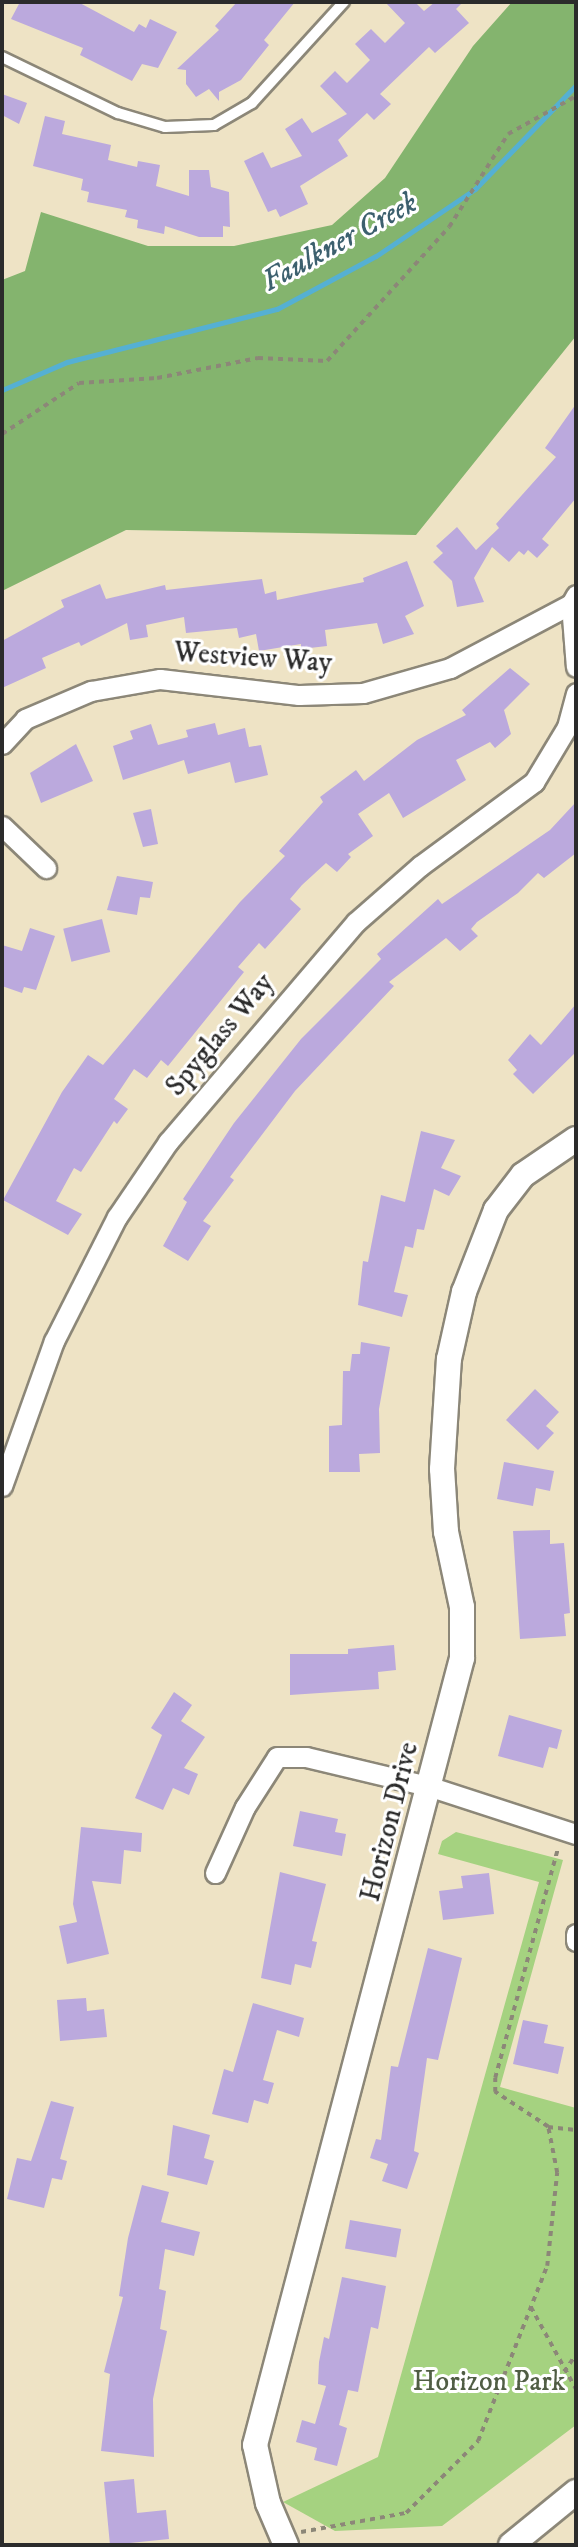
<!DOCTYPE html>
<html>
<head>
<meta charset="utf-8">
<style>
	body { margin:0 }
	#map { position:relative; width:578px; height:2547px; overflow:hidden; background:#eee3c5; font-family:"IM FELL DW Pica",serif }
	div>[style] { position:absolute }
	.green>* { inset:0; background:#a5d280 }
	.forest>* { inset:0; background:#84b46e }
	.stream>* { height:5px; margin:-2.5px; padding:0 2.5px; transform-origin:2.5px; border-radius:2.5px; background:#55b0d3 }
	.building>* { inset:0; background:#bba9dd; transform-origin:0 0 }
	.path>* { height:3.5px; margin-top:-1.75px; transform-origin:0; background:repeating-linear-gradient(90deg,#8c8778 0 5px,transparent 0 10px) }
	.roads { filter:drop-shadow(2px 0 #8c8778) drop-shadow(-2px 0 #8c8778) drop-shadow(0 2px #8c8778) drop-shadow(0 -2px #8c8778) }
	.service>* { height:10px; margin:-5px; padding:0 5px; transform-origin:5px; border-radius:5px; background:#fff }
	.minor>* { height:19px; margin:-9.5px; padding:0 9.5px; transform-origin:9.5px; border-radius:9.5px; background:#fff }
	.tertiary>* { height:24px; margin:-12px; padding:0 12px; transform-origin:12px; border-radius:12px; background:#fff }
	span { translate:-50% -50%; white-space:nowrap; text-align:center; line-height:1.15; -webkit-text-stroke:6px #fff; paint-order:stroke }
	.street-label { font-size:28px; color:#2b2b2b }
	.park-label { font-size:28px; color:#505d44 }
	.water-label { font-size:30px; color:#3c606e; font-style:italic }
	.frame { position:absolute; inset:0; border:4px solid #2b2b2b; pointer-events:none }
</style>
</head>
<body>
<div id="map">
	<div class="green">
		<i style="clip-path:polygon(456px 1832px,563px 1860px,500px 2087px,576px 2108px,576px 2425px,442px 2526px,335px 2531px,283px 2502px,378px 2457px,539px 1882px,438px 1854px,442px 1841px)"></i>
	</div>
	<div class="forest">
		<i style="clip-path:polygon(512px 2px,576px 2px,576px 336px,416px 535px,126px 530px,2px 591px,2px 280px,25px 271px,41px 212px,148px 246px,234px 246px,332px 225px,385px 178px,473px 46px)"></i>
	</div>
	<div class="stream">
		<i style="left:2px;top:390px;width:71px;rotate:-23.3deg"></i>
		<i style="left:67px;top:362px;width:217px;rotate:-14.2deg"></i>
		<i style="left:277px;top:309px;width:112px;rotate:-28.2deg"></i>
		<i style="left:376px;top:256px;width:120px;rotate:-34.1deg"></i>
		<i style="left:475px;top:189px;width:145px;rotate:-45.8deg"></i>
	</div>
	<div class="building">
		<i style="clip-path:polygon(20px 2px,78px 2px,134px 32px,139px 24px,146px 28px,150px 19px,177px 32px,158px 68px,142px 64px,132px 81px,80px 55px,83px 48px,11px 19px)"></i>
		<i style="clip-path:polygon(237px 2px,295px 2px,264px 40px,269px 45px,241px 80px,219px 92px,219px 101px,209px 89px,196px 97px,186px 84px,186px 70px,177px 69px,219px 30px,215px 26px)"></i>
		<i style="clip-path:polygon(385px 2px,415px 2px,424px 11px,435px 2px,463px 2px,456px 9px,469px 23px,435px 53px,429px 47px,380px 94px,391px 104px,374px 120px,367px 113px,338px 140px,348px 156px,300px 186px,308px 204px,280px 217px,276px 209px,268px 212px,244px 161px,263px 152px,271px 168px,302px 156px,285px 129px,302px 118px,312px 133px,347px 114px,320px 86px,335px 71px,347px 83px,370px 60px,355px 44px,371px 29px,385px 43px,405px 23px)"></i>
		<i style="clip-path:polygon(2px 94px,27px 103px,19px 124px,2px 115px)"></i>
		<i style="clip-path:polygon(45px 116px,65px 121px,62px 134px,111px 145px,108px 160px,137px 167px,138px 161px,160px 165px,156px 186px,189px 196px,189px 170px,209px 170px,211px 187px,229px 192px,230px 227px,223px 226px,223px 237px,199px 237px,165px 226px,164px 234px,137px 228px,138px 220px,125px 217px,127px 210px,87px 202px,89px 192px,81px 190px,83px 179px,33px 166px)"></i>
		<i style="clip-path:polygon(576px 404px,576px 498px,542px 539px,549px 545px,537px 558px,528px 550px,524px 555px,519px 551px,509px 562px,492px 547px,474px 578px,484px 602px,457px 607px,452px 581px,433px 562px,443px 553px,436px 546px,457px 527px,476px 550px,499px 528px,496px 524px,556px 457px,545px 448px)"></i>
		<i style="clip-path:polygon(407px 561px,424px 606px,405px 616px,414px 634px,383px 644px,377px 623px,325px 630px,327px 646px,301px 649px,301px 644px,259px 651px,256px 634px,239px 638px,237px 628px,186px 633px,184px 617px,146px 625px,148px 637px,130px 640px,127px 623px,81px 646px,79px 642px,42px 658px,46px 668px,2px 688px,2px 641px,64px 607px,61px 600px,100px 584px,106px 599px,165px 585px,166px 590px,262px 579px,265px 594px,276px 591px,277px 600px,364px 582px,363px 578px)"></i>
		<i style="clip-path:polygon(510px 668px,530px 684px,504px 710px,511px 734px,495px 748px,490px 742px,456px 760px,466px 780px,403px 818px,389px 793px,358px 814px,373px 836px,348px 854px,351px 857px,337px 872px,326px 863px,302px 885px,290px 899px,301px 909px,265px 949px,259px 943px,238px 967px,244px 972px,168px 1066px,161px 1060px,147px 1078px,134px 1069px,114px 1099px,128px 1109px,117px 1124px,114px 1121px,81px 1172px,74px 1168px,56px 1201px,82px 1214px,68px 1235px,3px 1200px,62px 1092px,88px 1055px,103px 1065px,240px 902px,285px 856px,279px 851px,323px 802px,320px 797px,356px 770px,364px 781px,417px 740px,466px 715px,462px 710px)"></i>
		<i style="clip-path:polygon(215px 723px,218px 735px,245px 728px,249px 747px,261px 745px,268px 775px,235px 783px,230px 762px,188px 774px,184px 760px,123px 780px,113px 746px,133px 739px,130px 731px,151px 724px,158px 745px,188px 737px,186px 730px)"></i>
		<i style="clip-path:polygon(76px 744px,93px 781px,41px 803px,30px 773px)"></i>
		<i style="clip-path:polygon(576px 802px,576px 853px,544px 878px,538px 873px,518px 893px,477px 922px,471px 929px,478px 936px,460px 951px,446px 938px,389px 982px,394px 986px,295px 1091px,230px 1177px,234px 1180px,203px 1221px,211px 1226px,188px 1261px,163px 1246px,187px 1202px,183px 1199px,234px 1123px,301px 1039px,381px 959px,377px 954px,438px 899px,442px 904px,550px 830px)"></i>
		<i style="clip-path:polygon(151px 809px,158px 844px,143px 847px,133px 813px)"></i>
		<i style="clip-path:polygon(117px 876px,153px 882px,150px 898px,140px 897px,137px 915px,107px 910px)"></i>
		<i style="left:102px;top:919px;width:34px;height:40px;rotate:76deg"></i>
		<i style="clip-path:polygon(30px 928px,55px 936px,36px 990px,24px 987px,22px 993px,2px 986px,2px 945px,22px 951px)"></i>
		<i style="clip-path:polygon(576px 1004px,576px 1052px,533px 1094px,513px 1074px,517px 1070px,508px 1060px,530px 1034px,541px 1045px)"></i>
		<i style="clip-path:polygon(421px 1131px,455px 1140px,441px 1168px,461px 1176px,449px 1196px,434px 1189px,424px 1230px,417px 1229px,413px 1248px,405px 1246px,394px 1292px,408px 1295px,402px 1317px,358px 1305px,363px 1261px,368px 1262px,381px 1195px,405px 1202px)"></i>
		<i style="clip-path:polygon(361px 1342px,390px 1347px,379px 1409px,380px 1453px,359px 1454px,360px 1472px,329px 1472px,329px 1426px,342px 1425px,343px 1371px,350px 1371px,352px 1354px,360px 1354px)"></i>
		<i style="clip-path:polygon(535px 1389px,559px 1412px,546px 1426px,554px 1433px,538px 1450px,506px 1420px)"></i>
		<i style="clip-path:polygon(504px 1462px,554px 1471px,550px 1491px,536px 1488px,533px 1506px,497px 1499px)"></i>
		<i style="clip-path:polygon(550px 1530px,550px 1544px,564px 1543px,570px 1613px,564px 1614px,566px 1636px,520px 1639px,513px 1531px)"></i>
		<i style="clip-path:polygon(394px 1645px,396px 1670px,378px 1672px,379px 1689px,290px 1695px,290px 1654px,348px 1654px,348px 1649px)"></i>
		<i style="clip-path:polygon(174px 1692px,192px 1705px,181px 1721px,205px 1737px,184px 1768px,198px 1774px,189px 1795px,173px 1788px,163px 1810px,135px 1798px,162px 1735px,151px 1728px)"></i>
		<i style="clip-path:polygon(509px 1715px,562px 1730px,557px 1749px,549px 1747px,543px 1768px,498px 1756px)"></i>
		<i style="clip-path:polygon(300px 1811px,338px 1819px,335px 1832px,346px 1834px,342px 1856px,293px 1846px)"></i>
		<i style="clip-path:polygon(81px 1827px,142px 1833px,141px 1852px,124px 1850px,121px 1884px,92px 1881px,109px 1954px,67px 1964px,59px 1926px,77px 1922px,73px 1904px)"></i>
		<i style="clip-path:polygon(280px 1872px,326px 1884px,312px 1941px,317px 1942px,311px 1968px,295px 1964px,291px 1985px,261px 1978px)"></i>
		<i style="clip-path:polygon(489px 1873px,494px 1914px,443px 1920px,439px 1891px,463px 1888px,461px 1876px)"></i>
		<i style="clip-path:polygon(428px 1948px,462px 1958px,438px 2060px,427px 2058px,414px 2151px,419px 2153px,407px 2189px,382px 2181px,388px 2164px,370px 2158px,376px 2139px,381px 2140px,391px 2066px,398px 2067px)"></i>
		<i style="clip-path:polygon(86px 1998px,87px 2011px,104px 2009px,107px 2037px,60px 2041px,57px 2000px)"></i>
		<i style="clip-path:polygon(253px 2003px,304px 2018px,299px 2037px,277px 2030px,263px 2080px,274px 2083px,268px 2104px,254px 2100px,248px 2123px,212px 2114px,224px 2069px,233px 2072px)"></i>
		<i style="clip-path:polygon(523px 2020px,548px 2025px,544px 2043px,564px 2047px,558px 2074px,513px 2064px)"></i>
		<i style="clip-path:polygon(51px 2101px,74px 2107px,60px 2159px,67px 2161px,62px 2180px,52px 2178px,44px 2208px,7px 2199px,17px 2158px,31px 2161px)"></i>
		<i style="clip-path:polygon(173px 2125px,210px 2135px,204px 2158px,214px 2161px,207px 2185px,167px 2175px)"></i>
		<i style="clip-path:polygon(142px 2185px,169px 2192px,161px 2222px,200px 2232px,194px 2256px,165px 2249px,159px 2289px,166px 2291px,160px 2329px,167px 2331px,153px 2399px,154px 2457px,101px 2451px,110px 2374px,104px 2372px,123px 2297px,119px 2296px,128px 2238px)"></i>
		<i style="left:350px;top:2220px;width:52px;height:29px;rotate:10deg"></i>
		<i style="clip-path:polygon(342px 2277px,386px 2286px,378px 2329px,371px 2327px,358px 2392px,348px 2390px,339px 2425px,347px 2428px,337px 2466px,314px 2460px,317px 2448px,296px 2442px,302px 2420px,315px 2424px,326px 2386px,318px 2384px,319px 2362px,324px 2337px,329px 2339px)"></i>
		<i style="clip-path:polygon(134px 2479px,137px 2513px,166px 2510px,169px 2539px,110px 2545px,104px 2482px)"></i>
	</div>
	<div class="path">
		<i style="left:2px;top:434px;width:92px;rotate:-33.5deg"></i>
		<i style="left:79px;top:383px;width:78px;rotate:-3.7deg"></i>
		<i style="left:157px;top:378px;width:103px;rotate:-11.2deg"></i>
		<i style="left:258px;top:358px;width:69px;rotate:2.5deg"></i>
		<i style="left:327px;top:361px;width:181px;rotate:-47.7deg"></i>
		<i style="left:449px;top:227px;width:110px;rotate:-57.6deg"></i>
		<i style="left:508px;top:134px;width:78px;rotate:-29.2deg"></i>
		<i style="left:548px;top:2127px;width:28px;rotate:6deg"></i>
		<i style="left:531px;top:2307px;width:94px;rotate:61.2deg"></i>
		<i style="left:564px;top:2372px;width:22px;rotate:-56deg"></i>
		<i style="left:301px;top:2532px;width:107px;rotate:-10.3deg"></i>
		<i style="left:406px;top:2513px;width:102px;rotate:-45deg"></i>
		<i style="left:478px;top:2441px;width:188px;rotate:-68.5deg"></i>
		<i style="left:547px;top:2266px;width:94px;rotate:-83.9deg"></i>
		<i style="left:557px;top:2173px;width:47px;rotate:-101.1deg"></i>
		<i style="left:548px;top:2127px;width:64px;rotate:-146.6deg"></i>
		<i style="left:495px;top:2092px;width:14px;rotate:-90deg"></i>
		<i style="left:495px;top:2078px;width:239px;rotate:-74.7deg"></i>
	</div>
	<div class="roads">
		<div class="service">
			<i style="left:2px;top:57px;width:129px;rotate:25.8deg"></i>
			<i style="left:118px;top:113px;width:49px;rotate:16.6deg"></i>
			<i style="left:165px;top:127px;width:49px;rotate:-2.3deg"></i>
			<i style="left:214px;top:125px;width:44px;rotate:-30.1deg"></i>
			<i style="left:252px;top:103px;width:137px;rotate:-47.7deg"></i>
		</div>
		<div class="minor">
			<i style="left:571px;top:604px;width:63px;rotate:85.5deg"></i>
			<i style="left:2px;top:744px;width:34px;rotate:-47deg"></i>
			<i style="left:25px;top:719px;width:72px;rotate:-23deg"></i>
			<i style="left:91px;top:691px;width:70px;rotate:-9.9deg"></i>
			<i style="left:160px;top:679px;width:140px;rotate:6.6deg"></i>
			<i style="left:299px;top:695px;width:64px;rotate:-1.8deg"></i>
			<i style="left:363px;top:693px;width:91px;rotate:-16deg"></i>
			<i style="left:450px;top:668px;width:137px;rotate:-27.9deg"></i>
			<i style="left:571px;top:604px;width:10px;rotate:-61deg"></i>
			<i style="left:2px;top:826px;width:61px;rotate:43.7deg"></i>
			<i style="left:2px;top:1486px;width:154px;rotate:-70.3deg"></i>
			<i style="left:54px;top:1341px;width:139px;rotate:-63.1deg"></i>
			<i style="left:117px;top:1217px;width:91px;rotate:-55.8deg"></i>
			<i style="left:168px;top:1142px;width:289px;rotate:-49.5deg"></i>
			<i style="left:356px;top:922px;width:85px;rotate:-41.2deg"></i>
			<i style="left:420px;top:866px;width:142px;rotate:-36.4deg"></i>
			<i style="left:534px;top:782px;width:64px;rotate:-59deg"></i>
			<i style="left:567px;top:727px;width:35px;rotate:-75deg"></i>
			<i style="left:215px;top:1873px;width:72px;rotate:-65.6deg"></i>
			<i style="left:245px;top:1807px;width:59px;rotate:-57.4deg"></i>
			<i style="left:277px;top:1757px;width:29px"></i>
			<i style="left:306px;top:1757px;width:125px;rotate:13.4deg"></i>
			<i style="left:428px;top:1786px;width:156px;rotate:18deg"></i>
			<i style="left:576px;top:1934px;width:7px;rotate:90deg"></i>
		</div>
		<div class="tertiary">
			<i style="left:286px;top:2545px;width:46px;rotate:-113.2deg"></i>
			<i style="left:268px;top:2503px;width:59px;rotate:-102.6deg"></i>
			<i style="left:255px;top:2445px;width:814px;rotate:-75.26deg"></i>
			<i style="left:462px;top:1658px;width:51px;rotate:-90deg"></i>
			<i style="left:462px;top:1607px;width:77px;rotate:-102deg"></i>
			<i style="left:446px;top:1532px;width:63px;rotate:-93.6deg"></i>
			<i style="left:442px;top:1469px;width:110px;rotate:-86.4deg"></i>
			<i style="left:449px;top:1359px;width:69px;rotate:-77.4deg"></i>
			<i style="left:464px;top:1292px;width:88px;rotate:-68.7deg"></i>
			<i style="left:496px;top:1210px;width:44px;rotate:-52.4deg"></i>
			<i style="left:523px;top:1175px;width:64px;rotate:-34.2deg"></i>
			<i style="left:511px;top:2545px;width:84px;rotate:-39.2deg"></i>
		</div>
	</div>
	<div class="street-label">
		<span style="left:253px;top:658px;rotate:4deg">Westview Way</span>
		<span style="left:220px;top:1035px;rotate:-50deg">Spyglass Way</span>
		<span style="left:390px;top:1822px;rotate:-76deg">Horizon Drive</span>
	</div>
	<div class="park-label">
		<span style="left:489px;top:2382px">Horizon Park</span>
	</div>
	<div class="water-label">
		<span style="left:340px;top:243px;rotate:-29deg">Faulkner Creek</span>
	</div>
	<div class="frame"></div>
</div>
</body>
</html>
